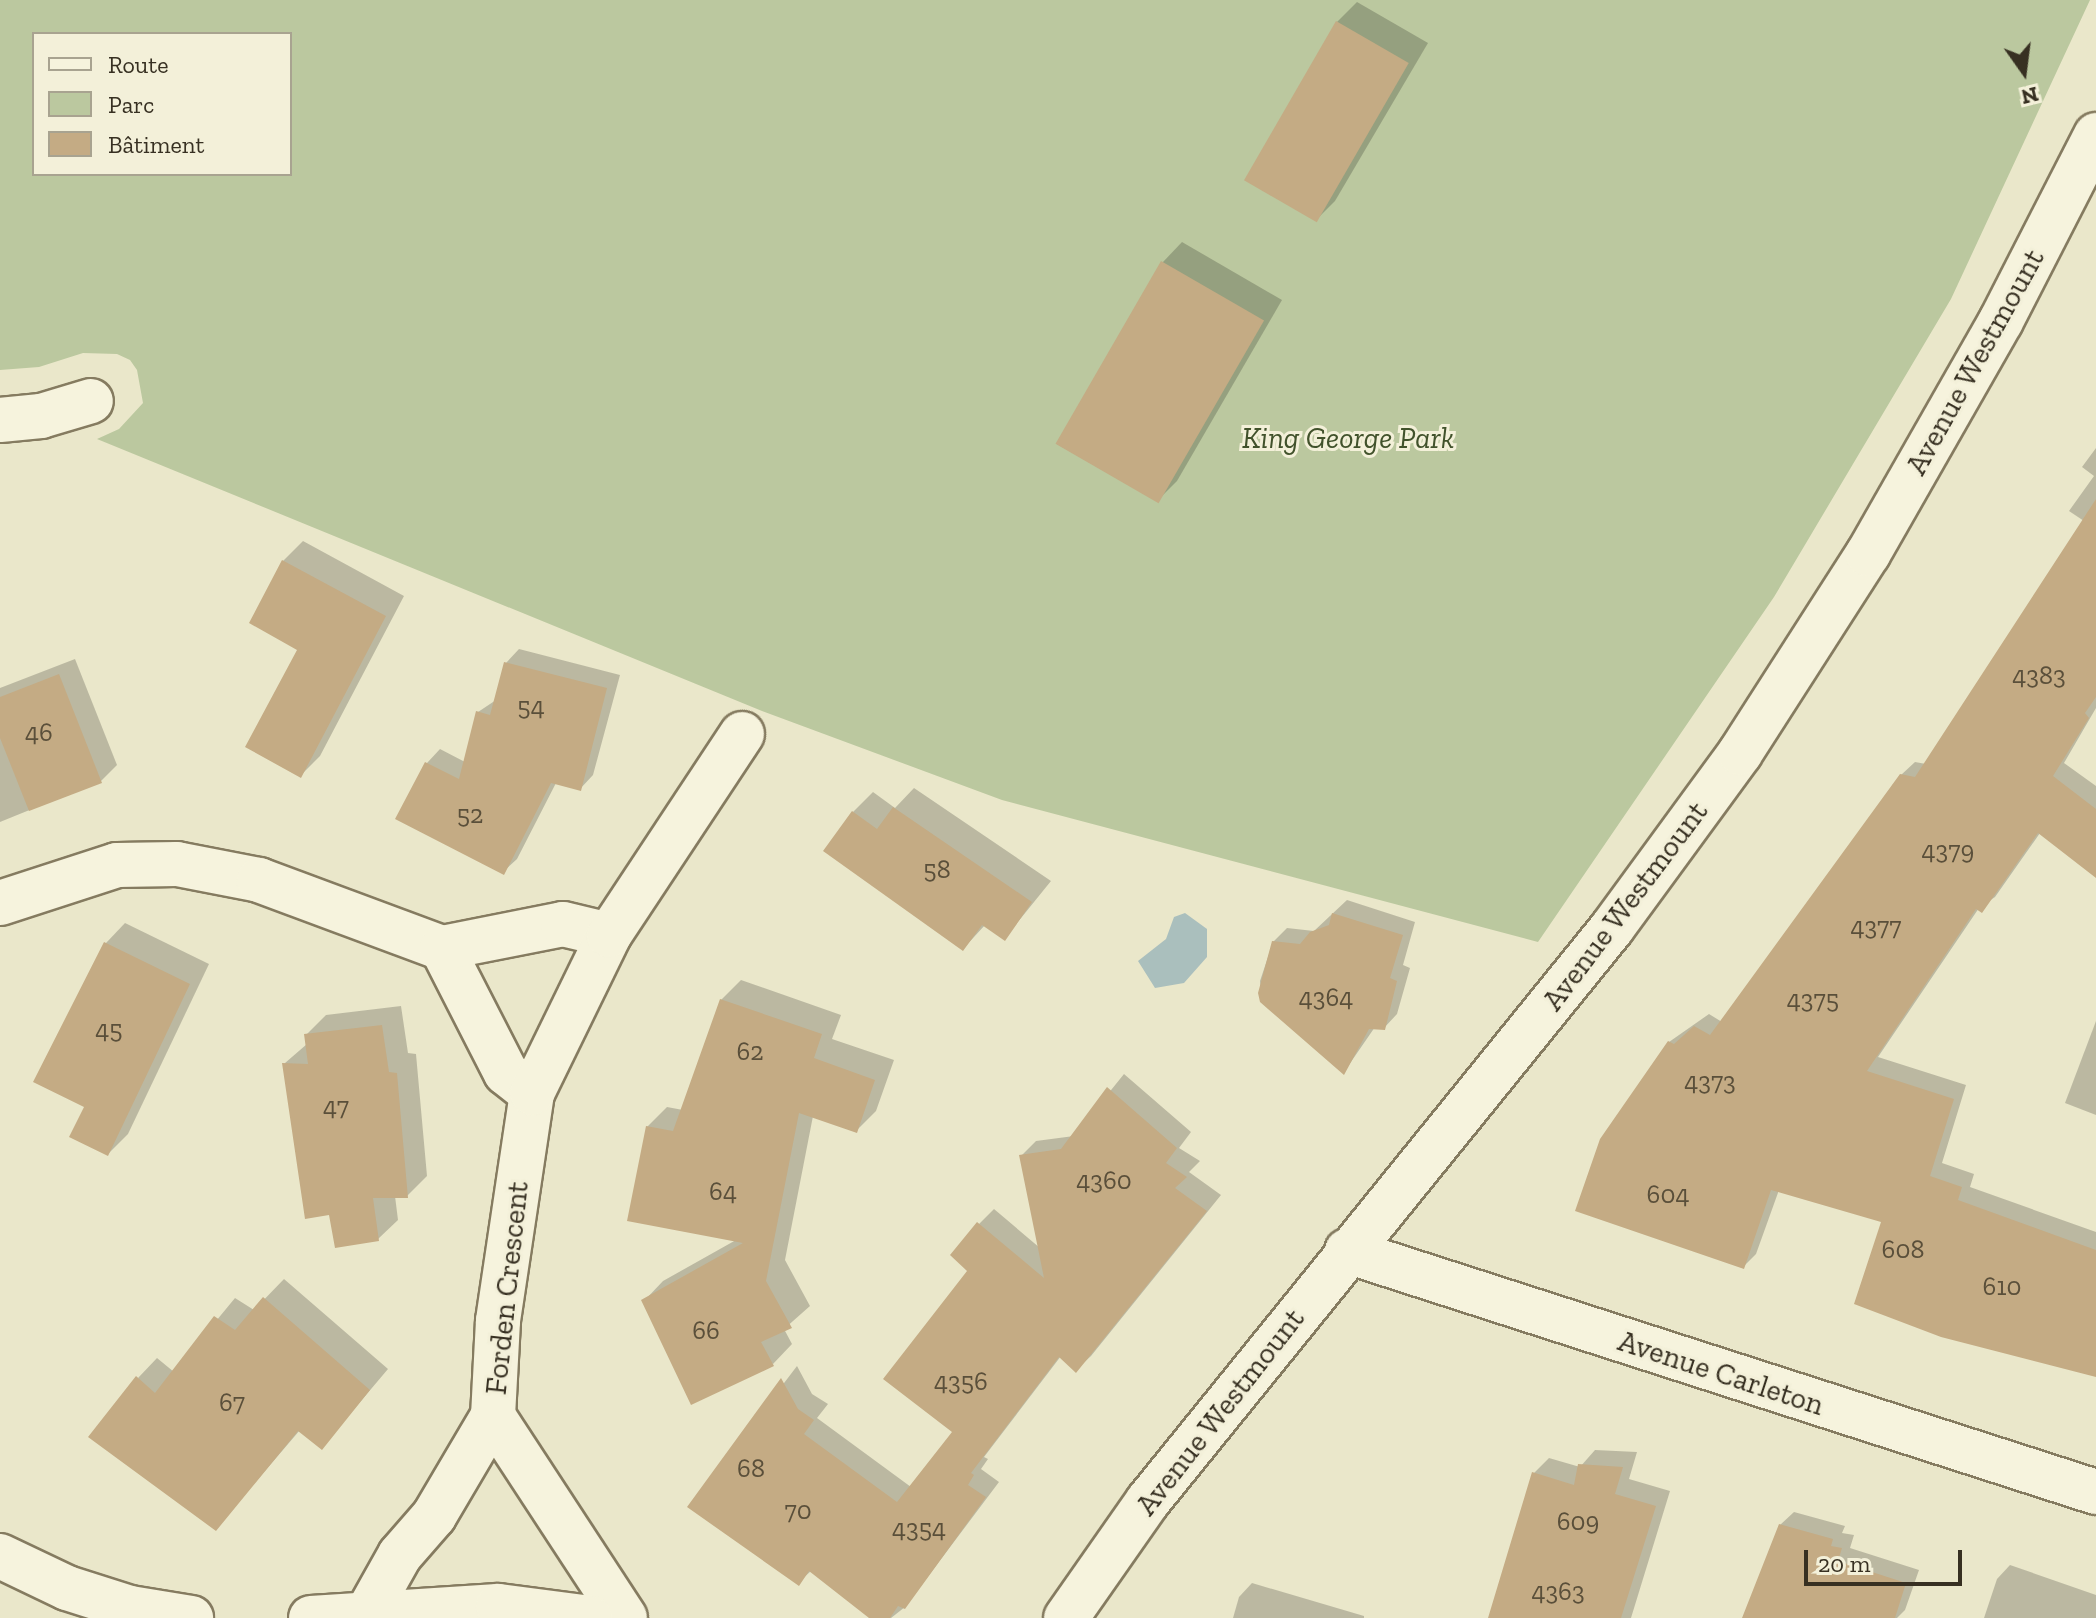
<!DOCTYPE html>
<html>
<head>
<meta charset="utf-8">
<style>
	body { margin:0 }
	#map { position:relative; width:2096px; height:1618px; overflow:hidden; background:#eae7ca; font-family:"Zilla Slab",serif }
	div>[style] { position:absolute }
	.green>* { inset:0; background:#bbc89f }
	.water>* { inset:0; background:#aabfbd }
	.shadow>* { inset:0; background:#0003 }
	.building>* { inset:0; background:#c4ab84; transform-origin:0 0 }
	.roads { filter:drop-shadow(2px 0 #857b60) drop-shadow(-2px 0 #857b60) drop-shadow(0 2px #857b60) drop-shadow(0 -2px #857b60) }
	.street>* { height:44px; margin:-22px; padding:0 22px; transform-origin:22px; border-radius:22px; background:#f6f3dd }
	span { translate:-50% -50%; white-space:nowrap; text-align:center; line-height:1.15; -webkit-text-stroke:6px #f3f0d9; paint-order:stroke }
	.number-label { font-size:26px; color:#5a4f3a }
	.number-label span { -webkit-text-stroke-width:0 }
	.street-label { font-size:30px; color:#373022 }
	.park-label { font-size:30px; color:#41522b; font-style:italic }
	.legend { position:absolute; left:32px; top:32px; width:260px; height:144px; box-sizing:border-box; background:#f3f0d9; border:2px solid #a8a390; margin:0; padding:10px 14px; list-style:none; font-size:24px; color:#373022 }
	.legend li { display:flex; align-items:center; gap:16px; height:40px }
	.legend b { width:40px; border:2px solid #a8a390 }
	.north { position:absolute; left:1984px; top:32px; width:80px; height:80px; -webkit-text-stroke:6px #f3f0d9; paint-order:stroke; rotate:166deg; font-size:22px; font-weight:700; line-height:32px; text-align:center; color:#373022 }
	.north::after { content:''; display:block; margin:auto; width:28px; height:36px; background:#373022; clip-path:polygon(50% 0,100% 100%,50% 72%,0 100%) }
	.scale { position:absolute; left:1804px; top:1550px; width:158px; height:36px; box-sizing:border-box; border:4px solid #373022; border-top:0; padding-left:10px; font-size:24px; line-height:28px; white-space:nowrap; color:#373022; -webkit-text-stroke:6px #f3f0d9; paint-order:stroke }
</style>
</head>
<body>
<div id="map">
	<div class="green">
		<i style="clip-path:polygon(evenodd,0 0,2090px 0,1951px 299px,1774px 597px,1538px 942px,1002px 800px,762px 711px,97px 439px,119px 429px,143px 403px,137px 370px,130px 360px,117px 354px,83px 353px,39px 367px,0 370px,0 0,34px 34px,290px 34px,290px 174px,34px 174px,34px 34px)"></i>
	</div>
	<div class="water">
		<i style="clip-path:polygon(1185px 913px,1207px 929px,1207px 957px,1184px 983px,1155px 988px,1138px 961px,1166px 939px,1174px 917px)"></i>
	</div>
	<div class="shadow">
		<i style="clip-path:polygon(1357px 2px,1428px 43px,1335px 201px,1316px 220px,1337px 22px)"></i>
		<i style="clip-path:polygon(1182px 242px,1282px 300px,1177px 481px,1157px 501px,1057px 444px,1163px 262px)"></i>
		<i style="clip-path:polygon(2096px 448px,2096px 708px,2064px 763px,2096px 786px,2096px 853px,2040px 833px,1995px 897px,1979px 908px,1878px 1057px,1966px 1085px,1942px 1163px,1974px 1174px,1970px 1187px,2096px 1232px,2096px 1375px,1942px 1336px,1884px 1221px,1779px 1190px,1756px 1254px,1743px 1267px,1669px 1042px,1709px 1014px,1722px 1022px,1901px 775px,1915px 762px,1926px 764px,2084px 521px,2069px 511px,2094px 476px,2082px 467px)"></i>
		<i style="clip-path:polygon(303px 541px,404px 596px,320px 756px,301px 775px,299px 649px,283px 561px)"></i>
		<i style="clip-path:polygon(519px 649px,620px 675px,593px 775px,580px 789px,556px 783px,517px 859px,503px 872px,398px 818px,427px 763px,440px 749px,465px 762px,478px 712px,496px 700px,506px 663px)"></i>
		<i style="clip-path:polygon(75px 659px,117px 765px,101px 781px,0 822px,0 688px)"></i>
		<i style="clip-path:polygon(914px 788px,1051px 881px,1005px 938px,985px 925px,963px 949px,853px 812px,873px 792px,895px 808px)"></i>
		<i style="clip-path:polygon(1347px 900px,1415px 922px,1403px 965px,1410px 968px,1397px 1014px,1384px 1028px,1375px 1027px,1344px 1072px,1262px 1001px,1260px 981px,1273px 942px,1287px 928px,1314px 931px)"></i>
		<i style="clip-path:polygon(125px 923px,209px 964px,128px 1134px,108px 1154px,86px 1106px,106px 943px)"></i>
		<i style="clip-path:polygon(741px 980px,841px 1015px,832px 1039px,894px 1060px,876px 1111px,856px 1131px,813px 1116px,785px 1260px,810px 1306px,784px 1329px,792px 1344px,773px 1364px,644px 1301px,663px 1281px,736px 1240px,647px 1127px,667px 1107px,683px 1110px,721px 1000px)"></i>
		<i style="clip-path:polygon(401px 1006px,408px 1053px,416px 1054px,427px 1176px,407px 1196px,395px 1196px,398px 1220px,378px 1239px,331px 1212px,285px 1063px,307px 1044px,306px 1035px,326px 1015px)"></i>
		<i style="clip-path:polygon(2096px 1021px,2096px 1115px,2065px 1103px)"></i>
		<i style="clip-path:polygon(1124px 1074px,1191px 1132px,1179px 1148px,1200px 1161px,1189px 1172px,1221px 1195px,1091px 1356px,1076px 1370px,1061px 1356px,984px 1457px,988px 1459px,981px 1469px,999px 1482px,905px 1607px,891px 1618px,873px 1618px,812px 1570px,798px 1583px,690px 1507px,797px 1366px,812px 1394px,828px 1404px,817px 1418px,911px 1487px,954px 1432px,979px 1224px,994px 1209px,1040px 1248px,1021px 1156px,1036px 1141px,1074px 1136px)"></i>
		<i style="clip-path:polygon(284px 1279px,388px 1369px,322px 1447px,300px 1430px,216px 1528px,138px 1378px,157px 1358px,174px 1372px,235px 1298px,254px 1310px)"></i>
		<i style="clip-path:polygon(1595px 1450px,1637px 1452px,1629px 1479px,1670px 1491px,1631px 1618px,1519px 1618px,1534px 1473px,1549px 1458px,1580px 1467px)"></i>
		<i style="clip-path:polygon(1794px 1512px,1845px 1526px,1842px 1533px,1854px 1535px,1850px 1548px,1919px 1570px,1905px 1610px,1897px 1618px,1744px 1618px,1780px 1525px)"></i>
		<i style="clip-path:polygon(2010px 1565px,2096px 1595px,2096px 1618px,1984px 1618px,1997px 1579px)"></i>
		<i style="clip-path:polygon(1252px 1583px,1364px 1616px,1364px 1618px,1233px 1618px,1239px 1597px)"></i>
	</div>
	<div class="building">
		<i style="left:1336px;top:21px;width:84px;height:184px;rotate:30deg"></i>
		<i style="left:1161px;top:261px;width:119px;height:211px;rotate:30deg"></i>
		<i style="clip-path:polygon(2096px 499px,2096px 697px,2085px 713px,2089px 718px,2053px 776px,2096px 809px,2096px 878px,2038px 833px,1982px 913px,1976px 909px,1867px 1071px,1954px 1099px,1930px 1176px,1962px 1187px,1958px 1200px,2096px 1250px,2096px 1377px,1941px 1337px,1854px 1304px,1881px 1222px,1771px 1190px,1744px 1269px,1575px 1211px,1600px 1139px,1668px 1041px,1674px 1044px,1694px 1026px,1710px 1035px,1900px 774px,1915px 777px)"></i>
		<i style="clip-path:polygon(282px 560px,386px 616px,301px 778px,245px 747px,297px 650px,249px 623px)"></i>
		<i style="clip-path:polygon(504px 662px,607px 688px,581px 791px,551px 783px,504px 875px,395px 819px,425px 762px,459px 779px,476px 711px,490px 715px)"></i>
		<i style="clip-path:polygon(59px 674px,102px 783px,29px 811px,0 738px,0 697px)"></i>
		<i style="clip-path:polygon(893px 807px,1032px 902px,1005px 941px,982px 925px,963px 951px,823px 851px,852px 811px,877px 829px)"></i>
		<i style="clip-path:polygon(1332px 913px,1403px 935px,1390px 978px,1397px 981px,1385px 1030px,1369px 1029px,1344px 1075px,1260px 1002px,1258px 993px,1272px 941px,1300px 944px,1310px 932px,1329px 925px)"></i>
		<i style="clip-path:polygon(104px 942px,190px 984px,108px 1156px,69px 1137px,84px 1107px,33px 1082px)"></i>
		<i style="clip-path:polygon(720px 999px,822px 1034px,814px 1058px,875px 1080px,857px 1133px,799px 1113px,766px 1281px,792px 1328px,761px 1342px,774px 1366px,691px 1405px,641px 1300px,743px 1243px,627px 1221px,646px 1126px,673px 1131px)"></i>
		<i style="clip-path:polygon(382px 1025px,389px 1072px,397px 1073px,408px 1198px,373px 1198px,379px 1241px,335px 1248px,329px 1215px,305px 1219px,282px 1063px,308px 1064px,304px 1034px)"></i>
		<i style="clip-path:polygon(1107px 1087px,1177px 1148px,1166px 1163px,1187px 1177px,1175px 1188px,1207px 1211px,1076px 1373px,1059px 1357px,971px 1473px,974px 1475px,968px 1485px,986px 1497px,905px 1609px,898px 1606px,890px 1618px,869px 1618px,809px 1571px,799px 1586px,687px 1507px,781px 1378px,798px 1409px,814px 1420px,804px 1434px,897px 1502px,952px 1432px,883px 1379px,967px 1271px,950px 1255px,977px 1222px,1044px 1278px,1019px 1155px,1061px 1149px)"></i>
		<i style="clip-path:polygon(263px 1297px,370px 1390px,322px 1450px,298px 1431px,216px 1531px,88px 1437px,136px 1376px,155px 1393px,214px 1316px,235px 1330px)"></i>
		<i style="clip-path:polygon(1578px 1464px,1623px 1467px,1615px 1494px,1656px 1506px,1621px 1618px,1488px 1618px,1532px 1472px,1574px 1485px)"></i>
		<i style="clip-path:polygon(1779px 1524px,1833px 1539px,1831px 1546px,1842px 1548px,1838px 1561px,1906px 1583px,1895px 1618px,1742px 1618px)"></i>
	</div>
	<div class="roads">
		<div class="street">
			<i style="left:0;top:420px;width:41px;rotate:-5.6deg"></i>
			<i style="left:41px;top:416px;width:52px;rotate:-16.7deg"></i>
			<i style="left:0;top:903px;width:123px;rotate:-18deg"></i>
			<i style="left:117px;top:865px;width:60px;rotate:-1deg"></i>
			<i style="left:177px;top:864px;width:84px;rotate:11deg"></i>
			<i style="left:259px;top:880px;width:195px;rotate:20.4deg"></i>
			<i style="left:442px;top:948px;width:140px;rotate:62.9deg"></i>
			<i style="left:506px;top:1073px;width:33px;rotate:38deg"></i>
			<i style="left:532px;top:1093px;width:231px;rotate:98.5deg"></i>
			<i style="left:498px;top:1321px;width:95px;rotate:93deg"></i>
			<i style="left:493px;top:1416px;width:241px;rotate:56.8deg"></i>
			<i style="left:442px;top:948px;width:123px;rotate:-11.2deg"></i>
			<i style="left:563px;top:924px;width:47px;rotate:13.4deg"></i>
			<i style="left:532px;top:1093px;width:176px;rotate:-64deg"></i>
			<i style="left:609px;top:935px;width:241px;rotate:-56.5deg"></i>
			<i style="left:1347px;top:1251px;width:787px;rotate:17.84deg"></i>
			<i style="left:0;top:1556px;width:74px;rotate:25.5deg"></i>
			<i style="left:67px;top:1588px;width:66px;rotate:17.6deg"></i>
			<i style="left:130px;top:1608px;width:62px;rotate:9.3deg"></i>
			<i style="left:368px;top:1612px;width:65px;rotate:-60.7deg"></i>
			<i style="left:400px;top:1555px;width:52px;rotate:-48.9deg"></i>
			<i style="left:434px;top:1516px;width:116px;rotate:-59.5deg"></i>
			<i style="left:311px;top:1618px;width:187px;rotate:-3.7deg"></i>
			<i style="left:498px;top:1606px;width:93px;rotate:7.4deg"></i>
			<i style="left:1066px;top:1618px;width:143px;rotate:-55deg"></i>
			<i style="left:1148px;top:1501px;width:737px;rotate:-51deg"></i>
			<i style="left:1612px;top:928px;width:217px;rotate:-53.8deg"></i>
			<i style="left:1740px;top:753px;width:237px;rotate:-57.3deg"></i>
			<i style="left:1868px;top:554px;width:268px;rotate:-60.3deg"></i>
			<i style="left:2001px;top:321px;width:209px;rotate:-62.9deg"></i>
		</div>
	</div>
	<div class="number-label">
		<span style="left:2039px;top:676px">4383</span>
		<span style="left:531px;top:707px">54</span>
		<span style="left:39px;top:733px">46</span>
		<span style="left:470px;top:815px">52</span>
		<span style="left:1948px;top:851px">4379</span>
		<span style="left:937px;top:870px">58</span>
		<span style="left:1876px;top:927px">4377</span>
		<span style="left:1326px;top:998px">4364</span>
		<span style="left:1813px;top:1000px">4375</span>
		<span style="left:109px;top:1030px">45</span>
		<span style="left:750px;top:1052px">62</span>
		<span style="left:1710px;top:1082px">4373</span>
		<span style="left:336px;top:1107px">47</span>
		<span style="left:1104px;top:1181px">4360</span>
		<span style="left:723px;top:1192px">64</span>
		<span style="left:1668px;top:1195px">604</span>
		<span style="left:1903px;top:1250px">608</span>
		<span style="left:2002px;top:1287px">610</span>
		<span style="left:706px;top:1331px">66</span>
		<span style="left:961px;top:1382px">4356</span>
		<span style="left:232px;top:1403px">67</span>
		<span style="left:751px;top:1469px">68</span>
		<span style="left:798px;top:1511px">70</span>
		<span style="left:1578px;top:1522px">609</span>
		<span style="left:919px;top:1529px">4354</span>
		<span style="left:1558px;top:1592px">4363</span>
	</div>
	<div class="street-label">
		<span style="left:1975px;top:362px;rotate:-61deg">Avenue Westmount</span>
		<span style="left:1625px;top:906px;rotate:-53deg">Avenue Westmount</span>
		<span style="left:507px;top:1288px;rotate:-84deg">Forden Crescent</span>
		<span style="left:1721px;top:1373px;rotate:18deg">Avenue Carleton</span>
		<span style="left:1220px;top:1412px;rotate:-52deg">Avenue Westmount</span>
	</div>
	<div class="park-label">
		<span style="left:1348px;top:438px">King George Park</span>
	</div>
	<ul class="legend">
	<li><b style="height:10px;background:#f6f3dd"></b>Route</li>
	<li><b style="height:22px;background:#bbc89f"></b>Parc</li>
	<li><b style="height:22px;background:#c4ab84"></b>Bâtiment</li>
	</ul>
	<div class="north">N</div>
	<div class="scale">20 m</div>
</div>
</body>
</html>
